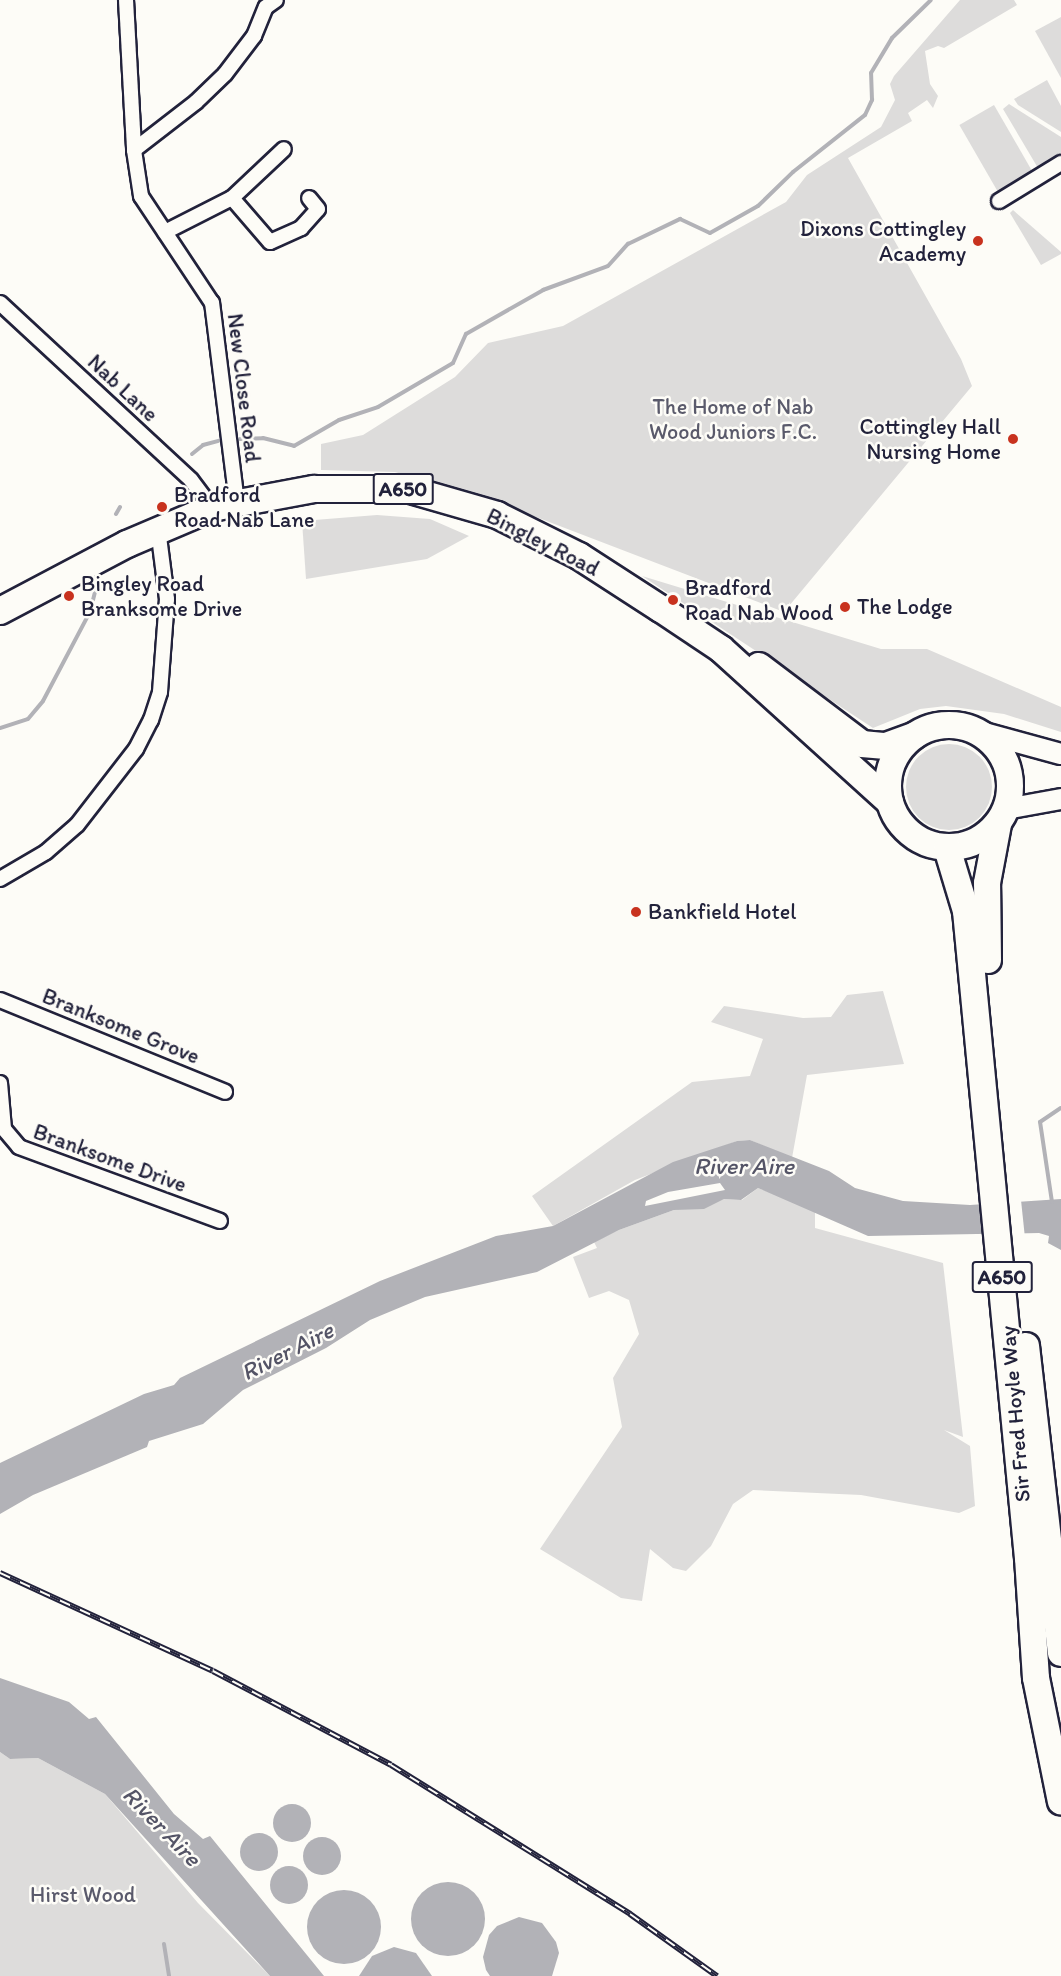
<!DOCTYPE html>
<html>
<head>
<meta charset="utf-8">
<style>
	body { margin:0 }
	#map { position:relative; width:1061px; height:1976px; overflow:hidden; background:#fdfcf7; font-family:Itim,sans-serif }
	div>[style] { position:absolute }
	.green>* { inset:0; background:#dddcdb; transform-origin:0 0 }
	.round { border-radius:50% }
	.water>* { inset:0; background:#b2b2b7 }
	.pier>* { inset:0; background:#fdfcf7; transform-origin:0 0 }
	.stream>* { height:4px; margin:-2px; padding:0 2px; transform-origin:2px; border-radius:2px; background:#b2b2b7 }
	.roads { filter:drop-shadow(2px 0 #22223b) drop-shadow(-2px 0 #22223b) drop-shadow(0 2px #22223b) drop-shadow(0 -2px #22223b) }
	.street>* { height:14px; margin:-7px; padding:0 7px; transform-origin:7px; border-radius:7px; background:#fdfcf7 }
	.secondary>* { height:20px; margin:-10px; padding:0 10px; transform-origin:10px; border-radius:10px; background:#fdfcf7 }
	.highway>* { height:26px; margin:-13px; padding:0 13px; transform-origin:13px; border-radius:13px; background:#fdfcf7 }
	.highway>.ring { margin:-13px; padding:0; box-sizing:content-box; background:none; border:26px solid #fdfcf7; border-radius:50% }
	.rail>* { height:6px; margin-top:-3px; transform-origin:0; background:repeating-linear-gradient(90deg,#fdfcf7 0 11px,#22223b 0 22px); box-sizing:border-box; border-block:2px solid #22223b }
	.dots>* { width:16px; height:16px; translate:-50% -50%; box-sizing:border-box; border:3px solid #fdfcf7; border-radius:50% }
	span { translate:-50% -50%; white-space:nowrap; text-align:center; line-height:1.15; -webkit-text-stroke:5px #fdfcf7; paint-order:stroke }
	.shield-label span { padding:2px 4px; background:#fdfcf7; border:2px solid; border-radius:4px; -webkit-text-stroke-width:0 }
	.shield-label { font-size:21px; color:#22223b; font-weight:700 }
	.poi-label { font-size:22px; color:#22223b }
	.right { translate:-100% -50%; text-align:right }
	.left { translate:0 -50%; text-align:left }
	.street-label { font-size:22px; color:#22223b }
	.park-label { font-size:22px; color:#5a5a6b }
	.water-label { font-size:24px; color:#545466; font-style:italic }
</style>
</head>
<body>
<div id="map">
	<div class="green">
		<i style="clip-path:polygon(960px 0,1014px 0,1017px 5px,944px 48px,938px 46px,925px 51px,930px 84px,938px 96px,933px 108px,927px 100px,908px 113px,912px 121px,848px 158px,961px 359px,972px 386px,784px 612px,497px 502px,395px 472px,321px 470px,321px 444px,363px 435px,455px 377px,488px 343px,563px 326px,786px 202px,807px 175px,881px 127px,895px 100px,890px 84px,894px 76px)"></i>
		<i style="clip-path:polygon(1061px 17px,1061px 78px,1035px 31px)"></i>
		<i style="clip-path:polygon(1047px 80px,1061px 106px,1061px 132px,1018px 105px,1014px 99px)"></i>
		<i style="clip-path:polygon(1009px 104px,1061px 137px,1061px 155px,1038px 168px,1003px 109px)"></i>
		<i style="left:994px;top:105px;width:77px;height:40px;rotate:60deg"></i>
		<i style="clip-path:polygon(1013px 210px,1061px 252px,1061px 254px,1041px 265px,1010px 213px)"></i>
		<i style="clip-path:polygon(377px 515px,430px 519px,469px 536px,427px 559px,306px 579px,302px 521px)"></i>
		<i style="clip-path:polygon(642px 576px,881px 649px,927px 649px,1061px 707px,1061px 732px,1004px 714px,946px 706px,920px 709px,873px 728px)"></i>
		<i class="round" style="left:906px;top:744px;width:86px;height:86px"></i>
		<i style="clip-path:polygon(883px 991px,904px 1064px,807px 1075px,792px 1158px,750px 1140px,737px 1141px,635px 1180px,553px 1226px,532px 1196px,692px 1082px,750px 1076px,763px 1039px,711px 1022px,724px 1006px,803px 1018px,831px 1017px,847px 995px)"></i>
		<i style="clip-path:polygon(758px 1188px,815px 1210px,815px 1228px,943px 1263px,963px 1437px,944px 1430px,970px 1446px,975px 1506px,959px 1513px,861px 1495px,753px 1490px,733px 1504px,711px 1546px,686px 1571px,673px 1568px,650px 1549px,642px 1601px,621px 1598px,540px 1549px,622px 1427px,613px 1378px,639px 1334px,629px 1300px,609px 1291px,589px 1298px,573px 1257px,597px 1248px,594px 1242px,619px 1230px,674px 1210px,724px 1199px,742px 1200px)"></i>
		<i style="clip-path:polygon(0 1752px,10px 1759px,38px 1758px,105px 1794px,198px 1903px,270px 1976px,0 1976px)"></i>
	</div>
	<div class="water">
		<i style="clip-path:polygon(evenodd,750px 1140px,829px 1171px,855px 1188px,903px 1201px,970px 1205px,1061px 1199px,1061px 1250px,1048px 1243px,1049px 1236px,1039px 1233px,868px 1236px,758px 1188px,741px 1200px,724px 1199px,704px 1209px,674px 1210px,619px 1230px,537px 1272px,425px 1297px,370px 1320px,326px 1348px,243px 1390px,203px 1424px,149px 1441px,147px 1447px,33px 1495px,0 1514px,0 1463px,144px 1394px,174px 1385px,180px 1378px,380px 1281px,496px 1236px,553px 1226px,673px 1162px,737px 1141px,750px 1140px,720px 1183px,725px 1190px,645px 1206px,646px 1201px,668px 1192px,720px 1183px)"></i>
		<i style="clip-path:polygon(0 1678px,69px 1702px,89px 1719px,96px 1717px,174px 1814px,203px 1839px,210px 1836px,324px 1976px,270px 1976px,105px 1794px,38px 1758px,10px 1759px,0 1752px)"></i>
		<i class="round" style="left:273px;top:1804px;width:38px;height:38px"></i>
		<i class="round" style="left:240px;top:1833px;width:38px;height:38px"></i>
		<i class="round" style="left:303px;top:1837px;width:38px;height:38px"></i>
		<i class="round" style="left:270px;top:1866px;width:38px;height:38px"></i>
		<i class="round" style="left:411px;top:1882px;width:74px;height:74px"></i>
		<i class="round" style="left:307px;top:1890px;width:74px;height:74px"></i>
		<i style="clip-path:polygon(519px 1917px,542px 1923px,556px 1942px,559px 1953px,552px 1976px,490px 1976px,486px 1970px,483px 1957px,489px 1935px,497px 1926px)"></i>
		<i style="clip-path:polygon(394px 1947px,416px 1953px,432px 1976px,359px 1976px,372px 1956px)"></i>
	</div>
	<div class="pier">
		<i style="left:1021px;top:1200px;width:36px;height:35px;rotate:84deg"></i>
	</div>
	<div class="stream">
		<i style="left:240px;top:439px;width:23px;rotate:-2deg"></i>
		<i style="left:263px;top:438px;width:32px;rotate:14deg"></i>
		<i style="left:294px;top:446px;width:52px;rotate:-30deg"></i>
		<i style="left:339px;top:420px;width:41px;rotate:-18.4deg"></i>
		<i style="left:378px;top:407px;width:87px;rotate:-30.4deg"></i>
		<i style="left:453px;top:363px;width:32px;rotate:-66deg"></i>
		<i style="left:466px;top:334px;width:89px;rotate:-29.7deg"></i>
		<i style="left:543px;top:290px;width:69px;rotate:-20.3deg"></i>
		<i style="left:608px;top:266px;width:30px;rotate:-48deg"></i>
		<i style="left:628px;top:244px;width:58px;rotate:-25.7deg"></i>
		<i style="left:680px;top:219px;width:33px;rotate:25deg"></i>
		<i style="left:710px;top:233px;width:55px;rotate:-29.4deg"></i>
		<i style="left:758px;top:206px;width:49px;rotate:-44.2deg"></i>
		<i style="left:793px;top:172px;width:92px;rotate:-38.4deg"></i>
		<i style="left:865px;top:115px;width:17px;rotate:-65deg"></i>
		<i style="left:872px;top:100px;width:27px;rotate:-92deg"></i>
		<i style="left:871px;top:73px;width:41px;rotate:-59deg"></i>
		<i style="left:892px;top:38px;width:54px;rotate:-44.3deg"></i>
		<i style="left:192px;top:454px;width:14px;rotate:-39deg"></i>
		<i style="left:203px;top:445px;width:16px;rotate:-15deg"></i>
		<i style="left:116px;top:514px;width:8px;rotate:-60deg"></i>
		<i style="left:0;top:728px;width:29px;rotate:-18deg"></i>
		<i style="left:28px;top:719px;width:23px;rotate:-50deg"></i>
		<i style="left:43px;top:701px;width:101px;rotate:-62.2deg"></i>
		<i style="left:90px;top:612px;width:29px;rotate:-76deg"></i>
		<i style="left:1052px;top:1202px;width:81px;rotate:-98.5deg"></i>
		<i style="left:1040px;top:1122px;width:25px;rotate:-34deg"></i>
		<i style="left:164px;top:1944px;width:32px;rotate:81deg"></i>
	</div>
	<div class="roads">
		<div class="street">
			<i style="left:126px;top:0;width:150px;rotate:86.9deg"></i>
			<i style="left:232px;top:198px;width:58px;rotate:49.2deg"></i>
			<i style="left:270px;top:242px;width:34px;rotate:-24deg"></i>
			<i style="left:301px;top:228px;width:25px;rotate:-48deg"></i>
			<i style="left:318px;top:209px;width:14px;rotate:-129deg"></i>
			<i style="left:999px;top:201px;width:73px;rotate:-31.5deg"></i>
			<i style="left:165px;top:232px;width:75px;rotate:-26.9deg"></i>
			<i style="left:232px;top:198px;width:71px;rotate:-43.3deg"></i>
			<i style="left:0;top:303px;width:260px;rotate:42.8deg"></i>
			<i style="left:191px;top:480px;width:35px;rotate:53deg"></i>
			<i style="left:237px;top:503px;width:202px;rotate:-97.1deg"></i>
			<i style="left:212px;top:303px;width:128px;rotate:-123.6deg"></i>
			<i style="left:141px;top:196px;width:47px;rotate:-98.7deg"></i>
			<i style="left:134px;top:150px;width:78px;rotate:-37.7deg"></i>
			<i style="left:196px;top:102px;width:40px;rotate:-44deg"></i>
			<i style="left:225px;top:74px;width:48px;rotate:-52.7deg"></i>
			<i style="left:254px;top:36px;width:31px;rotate:-68deg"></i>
			<i style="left:266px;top:7px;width:12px;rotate:-35deg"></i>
			<i style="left:0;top:879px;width:53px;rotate:-30.4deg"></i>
			<i style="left:46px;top:852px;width:41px;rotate:-41.1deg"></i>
			<i style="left:77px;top:825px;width:96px;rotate:-52.2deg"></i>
			<i style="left:136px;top:749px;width:33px;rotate:-63deg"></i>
			<i style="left:151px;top:720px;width:29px;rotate:-72deg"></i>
			<i style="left:160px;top:692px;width:93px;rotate:-85.7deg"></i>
			<i style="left:167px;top:599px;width:71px;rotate:-97.3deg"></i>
			<i style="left:0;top:1000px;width:243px;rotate:22.2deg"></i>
			<i style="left:0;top:1083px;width:46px;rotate:85deg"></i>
			<i style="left:4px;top:1129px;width:23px;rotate:50deg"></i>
			<i style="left:19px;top:1147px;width:214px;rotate:20.2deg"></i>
		</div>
		<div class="secondary">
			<i style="left:973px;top:730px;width:91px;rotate:15.3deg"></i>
			<i style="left:1006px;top:809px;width:56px;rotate:-10.3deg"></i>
		</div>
		<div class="highway">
			<i style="left:0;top:611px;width:144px;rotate:-27.8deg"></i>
			<i style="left:127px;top:544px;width:92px;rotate:-23deg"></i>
			<i style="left:212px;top:508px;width:104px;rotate:-10.6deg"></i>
			<i style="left:314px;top:489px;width:93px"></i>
			<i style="left:407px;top:489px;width:94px;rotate:16.1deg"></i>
			<i style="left:497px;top:515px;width:92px;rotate:26.6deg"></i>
			<i style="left:579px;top:556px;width:98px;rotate:32.9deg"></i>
			<i style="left:661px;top:609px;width:72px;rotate:33.7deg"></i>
			<i style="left:721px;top:649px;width:228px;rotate:42.2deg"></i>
			<i style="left:759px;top:666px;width:129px;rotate:37.1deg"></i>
			<i style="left:862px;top:744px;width:24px;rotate:5deg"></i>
			<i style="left:886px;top:746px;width:30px;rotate:-20deg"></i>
			<i class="ring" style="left:888px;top:725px;width:96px;height:96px"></i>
			<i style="left:947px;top:848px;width:66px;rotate:73.2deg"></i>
			<i style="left:966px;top:911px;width:650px;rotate:84.53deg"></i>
			<i style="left:1028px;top:1558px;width:120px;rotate:86.2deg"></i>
			<i style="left:1036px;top:1678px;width:126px;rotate:78.6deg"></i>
			<i style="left:988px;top:960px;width:77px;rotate:-90.7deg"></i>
			<i style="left:987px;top:883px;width:60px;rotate:-79.4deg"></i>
			<i style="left:1026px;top:1346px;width:309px;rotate:83.5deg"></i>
		</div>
	</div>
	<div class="rail">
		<i style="left:0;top:1573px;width:234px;rotate:24.7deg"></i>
		<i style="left:213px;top:1671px;width:201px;rotate:27.8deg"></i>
		<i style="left:391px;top:1765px;width:282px;rotate:31.9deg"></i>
		<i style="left:630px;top:1914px;width:107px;rotate:35.5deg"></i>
	</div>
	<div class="dots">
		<i style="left:978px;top:241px;background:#c8321e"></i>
		<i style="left:1013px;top:439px;background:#c8321e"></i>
		<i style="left:162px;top:507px;background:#c8321e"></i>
		<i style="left:69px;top:596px;background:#c8321e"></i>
		<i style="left:673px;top:600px;background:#c8321e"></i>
		<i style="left:845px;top:607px;background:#c8321e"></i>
		<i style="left:636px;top:912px;background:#c8321e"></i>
	</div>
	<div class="shield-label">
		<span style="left:403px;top:489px">A650</span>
		<span style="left:1002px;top:1277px">A650</span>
	</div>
	<div class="poi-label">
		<span class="right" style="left:966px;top:241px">Dixons Cottingley<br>Academy</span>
		<span class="right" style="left:1001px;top:439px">Cottingley Hall<br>Nursing Home</span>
		<span class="left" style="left:174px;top:507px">Bradford<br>Road Nab Lane</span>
		<span class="left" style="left:81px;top:596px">Bingley Road<br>Branksome Drive</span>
		<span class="left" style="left:685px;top:600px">Bradford<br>Road Nab Wood</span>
		<span class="left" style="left:857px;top:607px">The Lodge</span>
		<span class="left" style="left:648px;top:912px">Bankfield Hotel</span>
	</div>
	<div class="street-label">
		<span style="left:123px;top:388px;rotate:43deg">Nab Lane</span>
		<span style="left:244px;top:388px;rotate:83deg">New Close Road</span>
		<span style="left:543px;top:542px;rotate:27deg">Bingley Road</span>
		<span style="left:121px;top:1026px;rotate:22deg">Branksome Grove</span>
		<span style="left:110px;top:1158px;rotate:20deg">Branksome Drive</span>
		<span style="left:1015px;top:1414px;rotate:-95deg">Sir Fred Hoyle Way</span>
	</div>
	<div class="park-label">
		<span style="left:733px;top:419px">The Home of Nab<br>Wood Juniors F.C.</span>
		<span style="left:83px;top:1895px">Hirst Wood</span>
	</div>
	<div class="water-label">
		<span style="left:744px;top:1166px">River Aire</span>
		<span style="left:287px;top:1351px;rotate:-27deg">River Aire</span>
		<span style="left:162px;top:1826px;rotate:46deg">River Aire</span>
	</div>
</div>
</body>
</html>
